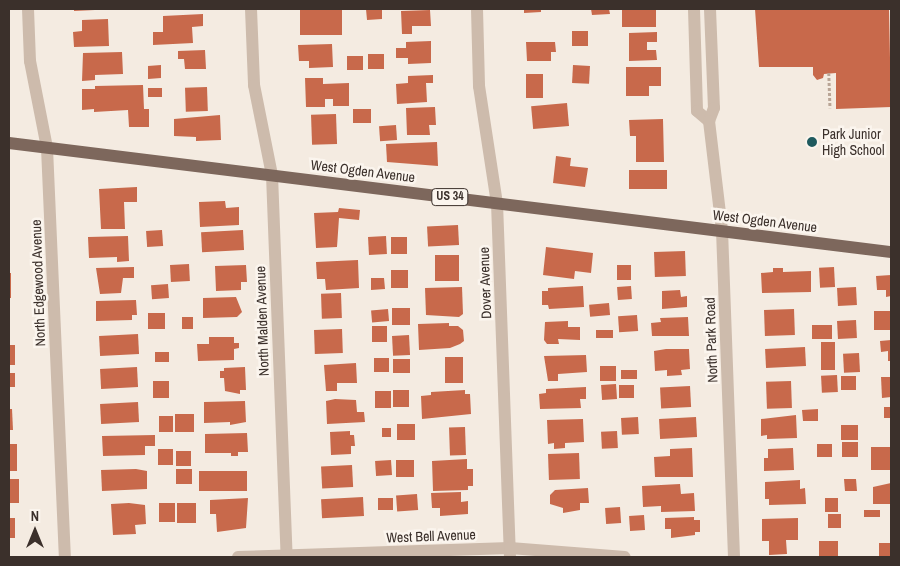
<!DOCTYPE html>
<html>
<head>
<meta charset="utf-8">
<style>
	body { margin:0 }
	#map { position:relative; width:900px; height:566px; overflow:hidden; background:#f4ebe1; font-family:"Archivo Narrow",sans-serif }
	div>[style] { position:absolute }
	.building>* { inset:0; background:#c8694b; transform-origin:0 0 }
	.path>* { height:2.5px; margin-top:-1.25px; transform-origin:0; background:repeating-linear-gradient(90deg,#b9a596 0 2.5px,transparent 0 5px) }
	.minor>* { height:12px; margin:-6px; padding:0 6px; transform-origin:6px; border-radius:6px; background:#cdbbac }
	.major>* { height:12px; margin:-6px; padding:0 6px; transform-origin:6px; border-radius:6px; background:#7d675c }
	.dots>* { width:14px; height:14px; translate:-50% -50%; box-sizing:border-box; border:2px solid #fbf5ee; border-radius:50% }
	span { translate:-50% -50%; white-space:nowrap; text-align:center; line-height:1.15; -webkit-text-stroke:5px #fbf5ee; paint-order:stroke }
	.shield-label span { padding:1px 4px; background:#fbf5ee; border:1px solid; border-radius:4px; -webkit-text-stroke-width:0 }
	.shield-label { font-size:12px; color:#3b302b; font-weight:700 }
	.poi-label { font-size:14px; color:#3b302b }
	.left { translate:0 -50%; text-align:left }
	.street-label { font-size:14px; color:#3b302b }
	.frame { position:absolute; inset:0; border:10px solid #3b302b; pointer-events:none }
	.north { position:absolute; left:10px; top:506px; width:50px; height:50px; -webkit-text-stroke:4px #fbf5ee; paint-order:stroke; rotate:0deg; font-size:14px; font-weight:700; line-height:20px; text-align:center; color:#3b302b }
	.north::after { content:''; display:block; margin:auto; width:18px; height:22px; background:#3b302b; clip-path:polygon(50% 0,100% 100%,50% 72%,0 100%) }
</style>
</head>
<body>
<div id="map">
	<div class="building">
		<i style="clip-path:polygon(74px 9px,95px 9px,95px 10px,74px 11px)"></i>
		<i style="clip-path:polygon(366px 9px,382px 9px,382px 19px,367px 20px)"></i>
		<i style="clip-path:polygon(524px 9px,541px 9px,541px 12px,524px 13px)"></i>
		<i style="clip-path:polygon(591px 9px,609px 9px,610px 14px,592px 15px)"></i>
		<i style="left:622px;top:9px;width:34px;height:18px"></i>
		<i style="clip-path:polygon(755px 9px,889px 9px,891px 107px,836px 109px,836px 73px,824px 74px,823px 78px,817px 80px,813px 75px,813px 67px,759px 67px)"></i>
		<i style="left:300px;top:10px;width:42px;height:25px"></i>
		<i style="clip-path:polygon(430px 10px,431px 26px,412px 26px,412px 34px,402px 34px,401px 11px)"></i>
		<i style="clip-path:polygon(203px 14px,203px 26px,192px 27px,193px 43px,153px 45px,153px 32px,163px 32px,163px 16px)"></i>
		<i style="clip-path:polygon(108px 19px,109px 46px,74px 47px,73px 32px,82px 31px,82px 20px)"></i>
		<i style="left:588px;top:31px;width:15px;height:16px;rotate:90deg"></i>
		<i style="clip-path:polygon(657px 32px,657px 42px,647px 42px,647px 50px,656px 50px,657px 60px,629px 61px,629px 33px)"></i>
		<i style="clip-path:polygon(431px 41px,431px 63px,408px 64px,408px 58px,396px 58px,396px 48px,406px 48px,406px 42px)"></i>
		<i style="clip-path:polygon(526px 42px,555px 42px,556px 52px,551px 52px,551px 61px,527px 61px)"></i>
		<i style="clip-path:polygon(332px 44px,333px 67px,309px 68px,309px 61px,299px 61px,298px 45px)"></i>
		<i style="clip-path:polygon(205px 50px,206px 69px,185px 69px,184px 59px,178px 59px,178px 51px)"></i>
		<i style="clip-path:polygon(122px 52px,123px 74px,95px 75px,95px 80px,82px 81px,83px 53px)"></i>
		<i style="left:368px;top:54px;width:16px;height:15px"></i>
		<i style="left:363px;top:56px;width:14px;height:16px;rotate:90deg"></i>
		<i style="clip-path:polygon(161px 65px,161px 78px,148px 79px,148px 66px)"></i>
		<i style="left:573px;top:65px;width:17px;height:18px;rotate:3deg"></i>
		<i style="clip-path:polygon(626px 67px,661px 67px,661px 86px,649px 86px,649px 96px,626px 96px)"></i>
		<i style="left:526px;top:74px;width:17px;height:24px"></i>
		<i style="clip-path:polygon(433px 75px,433px 83px,426px 83px,427px 102px,397px 104px,396px 84px,408px 83px,408px 76px)"></i>
		<i style="clip-path:polygon(305px 78px,323px 78px,323px 84px,349px 83px,349px 106px,333px 106px,333px 99px,325px 99px,325px 107px,306px 107px)"></i>
		<i style="clip-path:polygon(143px 85px,144px 109px,149px 109px,149px 127px,129px 127px,128px 110px,94px 112px,94px 109px,82px 110px,82px 89px,95px 89px,95px 86px)"></i>
		<i style="left:207px;top:87px;width:24px;height:22px;rotate:88deg"></i>
		<i style="left:148px;top:88px;width:14px;height:9px"></i>
		<i style="left:567px;top:103px;width:23px;height:36px;rotate:85deg"></i>
		<i style="clip-path:polygon(435px 107px,436px 125px,429px 125px,430px 135px,407px 135px,406px 108px)"></i>
		<i style="left:371px;top:109px;width:14px;height:18px;rotate:90deg"></i>
		<i style="left:336px;top:114px;width:30px;height:25px;rotate:88deg"></i>
		<i style="clip-path:polygon(220px 115px,221px 140px,196px 141px,196px 137px,174px 136px,174px 119px)"></i>
		<i style="clip-path:polygon(663px 119px,664px 162px,636px 162px,636px 136px,630px 136px,629px 120px)"></i>
		<i style="left:396px;top:125px;width:15px;height:17px;rotate:86deg"></i>
		<i style="clip-path:polygon(437px 142px,438px 166px,387px 162px,386px 144px)"></i>
		<i style="clip-path:polygon(556px 156px,571px 158px,570px 166px,588px 168px,585px 187px,553px 183px)"></i>
		<i style="left:629px;top:170px;width:38px;height:19px"></i>
		<i style="clip-path:polygon(137px 187px,137px 202px,124px 202px,125px 229px,101px 229px,99px 189px)"></i>
		<i style="clip-path:polygon(225px 201px,226px 208px,239px 207px,239px 225px,200px 227px,199px 202px)"></i>
		<i style="clip-path:polygon(339px 208px,360px 210px,359px 220px,339px 218px,337px 247px,316px 248px,314px 213px,338px 212px)"></i>
		<i style="left:458px;top:225px;width:20px;height:31px;rotate:87deg"></i>
		<i style="left:162px;top:230px;width:16px;height:16px;rotate:86deg"></i>
		<i style="left:243px;top:230px;width:20px;height:42px;rotate:87deg"></i>
		<i style="clip-path:polygon(128px 236px,129px 261px,117px 262px,117px 257px,89px 258px,88px 237px)"></i>
		<i style="left:386px;top:236px;width:18px;height:18px;rotate:87deg"></i>
		<i style="left:391px;top:237px;width:16px;height:17px"></i>
		<i style="clip-path:polygon(546px 247px,593px 253px,591px 273px,575px 271px,574px 279px,543px 275px)"></i>
		<i style="left:685px;top:251px;width:25px;height:31px;rotate:88deg"></i>
		<i style="left:435px;top:255px;width:24px;height:26px"></i>
		<i style="clip-path:polygon(358px 260px,359px 288px,326px 290px,325px 279px,317px 279px,316px 262px)"></i>
		<i style="left:189px;top:264px;width:17px;height:19px;rotate:87deg"></i>
		<i style="clip-path:polygon(246px 265px,247px 282px,241px 282px,241px 290px,216px 291px,215px 266px)"></i>
		<i style="left:617px;top:265px;width:14px;height:15px"></i>
		<i style="clip-path:polygon(134px 267px,134px 278px,123px 278px,121px 293px,100px 294px,96px 268px)"></i>
		<i style="left:834px;top:267px;width:20px;height:15px;rotate:87deg"></i>
		<i style="clip-path:polygon(773px 268px,783px 268px,783px 272px,811px 271px,811px 292px,762px 293px,761px 273px,773px 272px)"></i>
		<i style="left:391px;top:270px;width:17px;height:18px"></i>
		<i style="left:9px;top:273px;width:2px;height:25px"></i>
		<i style="clip-path:polygon(891px 275px,891px 296px,886px 297px,886px 290px,877px 290px,876px 276px)"></i>
		<i style="clip-path:polygon(371px 278px,384px 278px,385px 289px,371px 290px)"></i>
		<i style="left:168px;top:284px;width:14px;height:17px;rotate:86deg"></i>
		<i style="clip-path:polygon(583px 286px,584px 307px,549px 309px,548px 305px,542px 305px,542px 291px,548px 291px,548px 288px)"></i>
		<i style="left:631px;top:286px;width:13px;height:14px;rotate:86deg"></i>
		<i style="clip-path:polygon(462px 287px,463px 314px,459px 317px,426px 315px,425px 288px)"></i>
		<i style="left:856px;top:287px;width:18px;height:19px;rotate:87deg"></i>
		<i style="clip-path:polygon(680px 290px,681px 297px,687px 296px,687px 307px,662px 309px,662px 291px)"></i>
		<i style="left:341px;top:293px;width:25px;height:20px;rotate:88deg"></i>
		<i style="clip-path:polygon(236px 297px,242px 312px,237px 317px,203px 318px,203px 298px)"></i>
		<i style="clip-path:polygon(136px 300px,137px 315px,132px 315px,132px 320px,96px 321px,96px 301px)"></i>
		<i style="left:609px;top:303px;width:12px;height:20px;rotate:85deg"></i>
		<i style="left:392px;top:308px;width:18px;height:17px"></i>
		<i style="left:388px;top:309px;width:12px;height:17px;rotate:85deg"></i>
		<i style="left:794px;top:309px;width:26px;height:30px;rotate:88deg"></i>
		<i style="left:874px;top:311px;width:17px;height:19px"></i>
		<i style="left:165px;top:313px;width:16px;height:17px;rotate:90deg"></i>
		<i style="left:637px;top:315px;width:16px;height:19px;rotate:86deg"></i>
		<i style="left:182px;top:317px;width:11px;height:12px"></i>
		<i style="clip-path:polygon(688px 317px,689px 336px,652px 336px,651px 323px,661px 322px,660px 318px)"></i>
		<i style="left:856px;top:320px;width:18px;height:19px;rotate:87deg"></i>
		<i style="clip-path:polygon(568px 321px,568px 327px,580px 327px,580px 340px,558px 339px,559px 344px,547px 344px,544px 340px,545px 322px)"></i>
		<i style="clip-path:polygon(449px 323px,449px 326px,458px 326px,463px 330px,464px 341px,460px 344px,450px 348px,419px 350px,418px 324px)"></i>
		<i style="left:812px;top:325px;width:20px;height:14px"></i>
		<i style="left:372px;top:326px;width:15px;height:16px"></i>
		<i style="left:342px;top:329px;width:24px;height:28px;rotate:88deg"></i>
		<i style="left:613px;top:330px;width:8px;height:17px;rotate:90deg"></i>
		<i style="left:138px;top:334px;width:20px;height:39px;rotate:87deg"></i>
		<i style="left:409px;top:335px;width:20px;height:17px;rotate:87deg"></i>
		<i style="clip-path:polygon(209px 337px,234px 337px,234px 343px,239px 343px,239px 348px,234px 349px,234px 360px,198px 361px,197px 344px,209px 344px)"></i>
		<i style="clip-path:polygon(891px 340px,891px 361px,888px 361px,888px 351px,881px 352px,880px 341px)"></i>
		<i style="left:821px;top:342px;width:14px;height:28px"></i>
		<i style="left:9px;top:345px;width:6px;height:20px"></i>
		<i style="left:805px;top:347px;width:19px;height:40px;rotate:87deg"></i>
		<i style="clip-path:polygon(666px 349px,689px 349px,690px 369px,681px 370px,682px 375px,667px 376px,667px 370px,655px 371px,654px 351px)"></i>
		<i style="left:169px;top:352px;width:10px;height:14px;rotate:90deg"></i>
		<i style="left:859px;top:353px;width:19px;height:16px;rotate:87deg"></i>
		<i style="clip-path:polygon(586px 355px,587px 372px,558px 374px,558px 381px,548px 381px,544px 356px)"></i>
		<i style="left:445px;top:357px;width:18px;height:26px"></i>
		<i style="left:389px;top:358px;width:14px;height:15px;rotate:90deg"></i>
		<i style="left:393px;top:359px;width:17px;height:14px"></i>
		<i style="clip-path:polygon(356px 363px,357px 383px,337px 383px,337px 391px,326px 391px,324px 365px)"></i>
		<i style="left:616px;top:366px;width:15px;height:16px;rotate:90deg"></i>
		<i style="left:137px;top:367px;width:20px;height:37px;rotate:87deg"></i>
		<i style="clip-path:polygon(245px 367px,246px 390px,240px 390px,240px 394px,225px 391px,224px 378px,220px 378px,220px 371px,224px 371px,224px 368px)"></i>
		<i style="left:621px;top:370px;width:16px;height:9px"></i>
		<i style="left:9px;top:373px;width:6px;height:14px"></i>
		<i style="left:837px;top:375px;width:17px;height:16px;rotate:87deg"></i>
		<i style="left:856px;top:376px;width:14px;height:15px;rotate:90deg"></i>
		<i style="clip-path:polygon(881px 377px,891px 377px,891px 397px,882px 398px)"></i>
		<i style="left:153px;top:381px;width:16px;height:17px"></i>
		<i style="left:791px;top:381px;width:27px;height:25px;rotate:88deg"></i>
		<i style="left:616px;top:384px;width:15px;height:15px;rotate:86deg"></i>
		<i style="left:619px;top:385px;width:15px;height:13px"></i>
		<i style="left:690px;top:386px;width:21px;height:30px;rotate:87deg"></i>
		<i style="clip-path:polygon(586px 387px,586px 399px,580px 399px,581px 408px,540px 409px,539px 394px,546px 393px,546px 389px)"></i>
		<i style="left:393px;top:390px;width:16px;height:17px"></i>
		<i style="clip-path:polygon(465px 390px,465px 394px,470px 394px,471px 414px,422px 419px,421px 396px,431px 395px,431px 392px)"></i>
		<i style="left:375px;top:391px;width:16px;height:17px"></i>
		<i style="clip-path:polygon(335px 399px,356px 400px,357px 412px,364px 412px,365px 422px,327px 424px,326px 401px)"></i>
		<i style="clip-path:polygon(245px 401px,246px 422px,230px 425px,230px 422px,204px 423px,204px 402px)"></i>
		<i style="left:138px;top:402px;width:20px;height:38px;rotate:87deg"></i>
		<i style="left:884px;top:407px;width:7px;height:11px"></i>
		<i style="clip-path:polygon(9px 409px,12px 409px,13px 430px,9px 430px)"></i>
		<i style="clip-path:polygon(818px 409px,818px 421px,803px 421px,802px 410px)"></i>
		<i style="left:175px;top:414px;width:19px;height:18px"></i>
		<i style="clip-path:polygon(796px 415px,797px 438px,767px 439px,767px 435px,761px 436px,761px 419px)"></i>
		<i style="left:173px;top:416px;width:16px;height:14px;rotate:90deg"></i>
		<i style="left:638px;top:417px;width:17px;height:17px;rotate:87deg"></i>
		<i style="left:696px;top:417px;width:20px;height:37px;rotate:87deg"></i>
		<i style="clip-path:polygon(583px 419px,584px 442px,565px 443px,565px 448px,554px 449px,554px 443px,548px 444px,547px 420px)"></i>
		<i style="left:397px;top:424px;width:18px;height:16px"></i>
		<i style="left:858px;top:425px;width:15px;height:17px;rotate:90deg"></i>
		<i style="left:465px;top:427px;width:28px;height:16px;rotate:88deg"></i>
		<i style="left:382px;top:428px;width:9px;height:9px"></i>
		<i style="clip-path:polygon(350px 431px,350px 435px,354px 435px,355px 446px,351px 446px,351px 454px,331px 455px,330px 432px)"></i>
		<i style="left:617px;top:431px;width:17px;height:16px;rotate:87deg"></i>
		<i style="clip-path:polygon(247px 433px,248px 452px,238px 452px,238px 456px,231px 456px,231px 453px,205px 453px,205px 434px)"></i>
		<i style="clip-path:polygon(155px 435px,155px 446px,145px 446px,145px 455px,103px 456px,102px 436px)"></i>
		<i style="left:842px;top:442px;width:16px;height:15px"></i>
		<i style="left:9px;top:444px;width:8px;height:27px"></i>
		<i style="left:832px;top:444px;width:13px;height:15px;rotate:90deg"></i>
		<i style="left:871px;top:447px;width:20px;height:23px"></i>
		<i style="clip-path:polygon(692px 448px,693px 477px,655px 477px,654px 457px,670px 456px,670px 449px)"></i>
		<i style="clip-path:polygon(793px 448px,794px 470px,764px 471px,764px 458px,768px 458px,768px 449px)"></i>
		<i style="left:173px;top:449px;width:16px;height:15px;rotate:90deg"></i>
		<i style="left:176px;top:451px;width:15px;height:15px"></i>
		<i style="left:579px;top:453px;width:26px;height:31px;rotate:88deg"></i>
		<i style="clip-path:polygon(467px 459px,467px 469px,473px 469px,473px 486px,468px 486px,468px 490px,433px 491px,432px 461px)"></i>
		<i style="left:391px;top:460px;width:15px;height:16px;rotate:86deg"></i>
		<i style="left:396px;top:460px;width:18px;height:17px"></i>
		<i style="left:352px;top:465px;width:22px;height:31px;rotate:87deg"></i>
		<i style="clip-path:polygon(136px 469px,147px 471px,147px 489px,102px 491px,101px 470px)"></i>
		<i style="left:176px;top:469px;width:16px;height:15px"></i>
		<i style="left:247px;top:471px;width:20px;height:48px;rotate:90deg"></i>
		<i style="left:9px;top:479px;width:10px;height:24px"></i>
		<i style="clip-path:polygon(844px 479px,856px 479px,857px 491px,845px 491px)"></i>
		<i style="clip-path:polygon(800px 480px,800px 489px,805px 488px,806px 504px,769px 505px,769px 499px,765px 499px,765px 482px)"></i>
		<i style="clip-path:polygon(891px 483px,891px 504px,873px 504px,873px 487px)"></i>
		<i style="clip-path:polygon(680px 484px,681px 494px,694px 493px,695px 511px,661px 512px,661px 506px,643px 507px,642px 486px)"></i>
		<i style="clip-path:polygon(588px 488px,589px 503px,580px 503px,580px 510px,563px 513px,563px 508px,550px 504px,550px 495px,555px 490px)"></i>
		<i style="clip-path:polygon(461px 492px,461px 502px,468px 501px,468px 514px,440px 516px,440px 508px,432px 508px,431px 493px)"></i>
		<i style="left:417px;top:494px;width:16px;height:21px;rotate:86deg"></i>
		<i style="left:363px;top:497px;width:19px;height:42px;rotate:87deg"></i>
		<i style="clip-path:polygon(248px 498px,246px 528px,217px 532px,216px 514px,210px 514px,210px 500px)"></i>
		<i style="left:393px;top:498px;width:12px;height:15px;rotate:90deg"></i>
		<i style="left:825px;top:498px;width:13px;height:14px"></i>
		<i style="clip-path:polygon(129px 503px,145px 505px,146px 524px,135px 525px,136px 534px,113px 535px,111px 504px)"></i>
		<i style="left:159px;top:503px;width:16px;height:19px"></i>
		<i style="left:196px;top:503px;width:20px;height:19px;rotate:90deg"></i>
		<i style="left:620px;top:507px;width:16px;height:15px;rotate:86deg"></i>
		<i style="left:880px;top:510px;width:7px;height:16px;rotate:90deg"></i>
		<i style="left:828px;top:514px;width:13px;height:14px"></i>
		<i style="left:644px;top:515px;width:15px;height:15px;rotate:86deg"></i>
		<i style="clip-path:polygon(694px 517px,694px 520px,700px 520px,700px 532px,695px 532px,695px 535px,671px 538px,671px 529px,665px 529px,665px 518px)"></i>
		<i style="left:9px;top:518px;width:6px;height:20px"></i>
		<i style="clip-path:polygon(798px 518px,798px 540px,786px 540px,787px 554px,769px 555px,769px 541px,762px 541px,762px 519px)"></i>
		<i style="left:838px;top:541px;width:16px;height:19px;rotate:90deg"></i>
		<i style="left:891px;top:543px;width:14px;height:12px;rotate:90deg"></i>
	</div>
	<div class="path">
		<i style="left:829px;top:73px;width:35px;rotate:88deg"></i>
	</div>
	<div class="minor">
		<i style="left:28px;top:9px;width:52px;rotate:87.8deg"></i>
		<i style="left:30px;top:61px;width:89px;rotate:78.9deg"></i>
		<i style="left:47px;top:148px;width:409px;rotate:87.5deg"></i>
		<i style="left:251px;top:9px;width:76px;rotate:87.7deg"></i>
		<i style="left:254px;top:85px;width:92px;rotate:78.7deg"></i>
		<i style="left:272px;top:175px;width:382px;rotate:87.8deg"></i>
		<i style="left:477px;top:9px;width:77px;rotate:88.5deg"></i>
		<i style="left:479px;top:86px;width:118px;rotate:81.3deg"></i>
		<i style="left:497px;top:203px;width:354px;rotate:87.9deg"></i>
		<i style="left:694px;top:9px;width:102px;rotate:88.3deg"></i>
		<i style="left:697px;top:111px;width:16px;rotate:40deg"></i>
		<i style="left:710px;top:9px;width:99px;rotate:87.7deg"></i>
		<i style="left:714px;top:108px;width:14px;rotate:111deg"></i>
		<i style="left:709px;top:121px;width:110px;rotate:83.2deg"></i>
		<i style="left:722px;top:230px;width:327px;rotate:87.9deg"></i>
		<i style="left:238px;top:557px;width:272px;rotate:-1.9deg"></i>
		<i style="left:510px;top:548px;width:115px;rotate:4.5deg"></i>
	</div>
	<div class="major">
		<i style="left:9px;top:143px;width:889px;rotate:7.05deg"></i>
	</div>
	<div class="dots">
		<i style="left:812px;top:142px;background:#1f5a5e"></i>
	</div>
	<div class="shield-label">
		<span style="left:450px;top:197px">US 34</span>
	</div>
	<div class="poi-label">
		<span class="left" style="left:822px;top:142px">Park Junior<br>High School</span>
	</div>
	<div class="street-label">
		<span style="left:363px;top:171px;rotate:7deg">West Ogden Avenue</span>
		<span style="left:765px;top:221px;rotate:7deg">West Ogden Avenue</span>
		<span style="left:38px;top:283px;rotate:-92deg">North Edgewood Avenue</span>
		<span style="left:485px;top:283px;rotate:-92deg">Dover Avenue</span>
		<span style="left:262px;top:321px;rotate:-92deg">North Malden Avenue</span>
		<span style="left:711px;top:340px;rotate:-92deg">North Park Road</span>
		<span style="left:431px;top:536px;rotate:-2deg">West Bell Avenue</span>
	</div>
	<div class="frame"></div>
	<div class="north">N</div>
</div>
</body>
</html>
